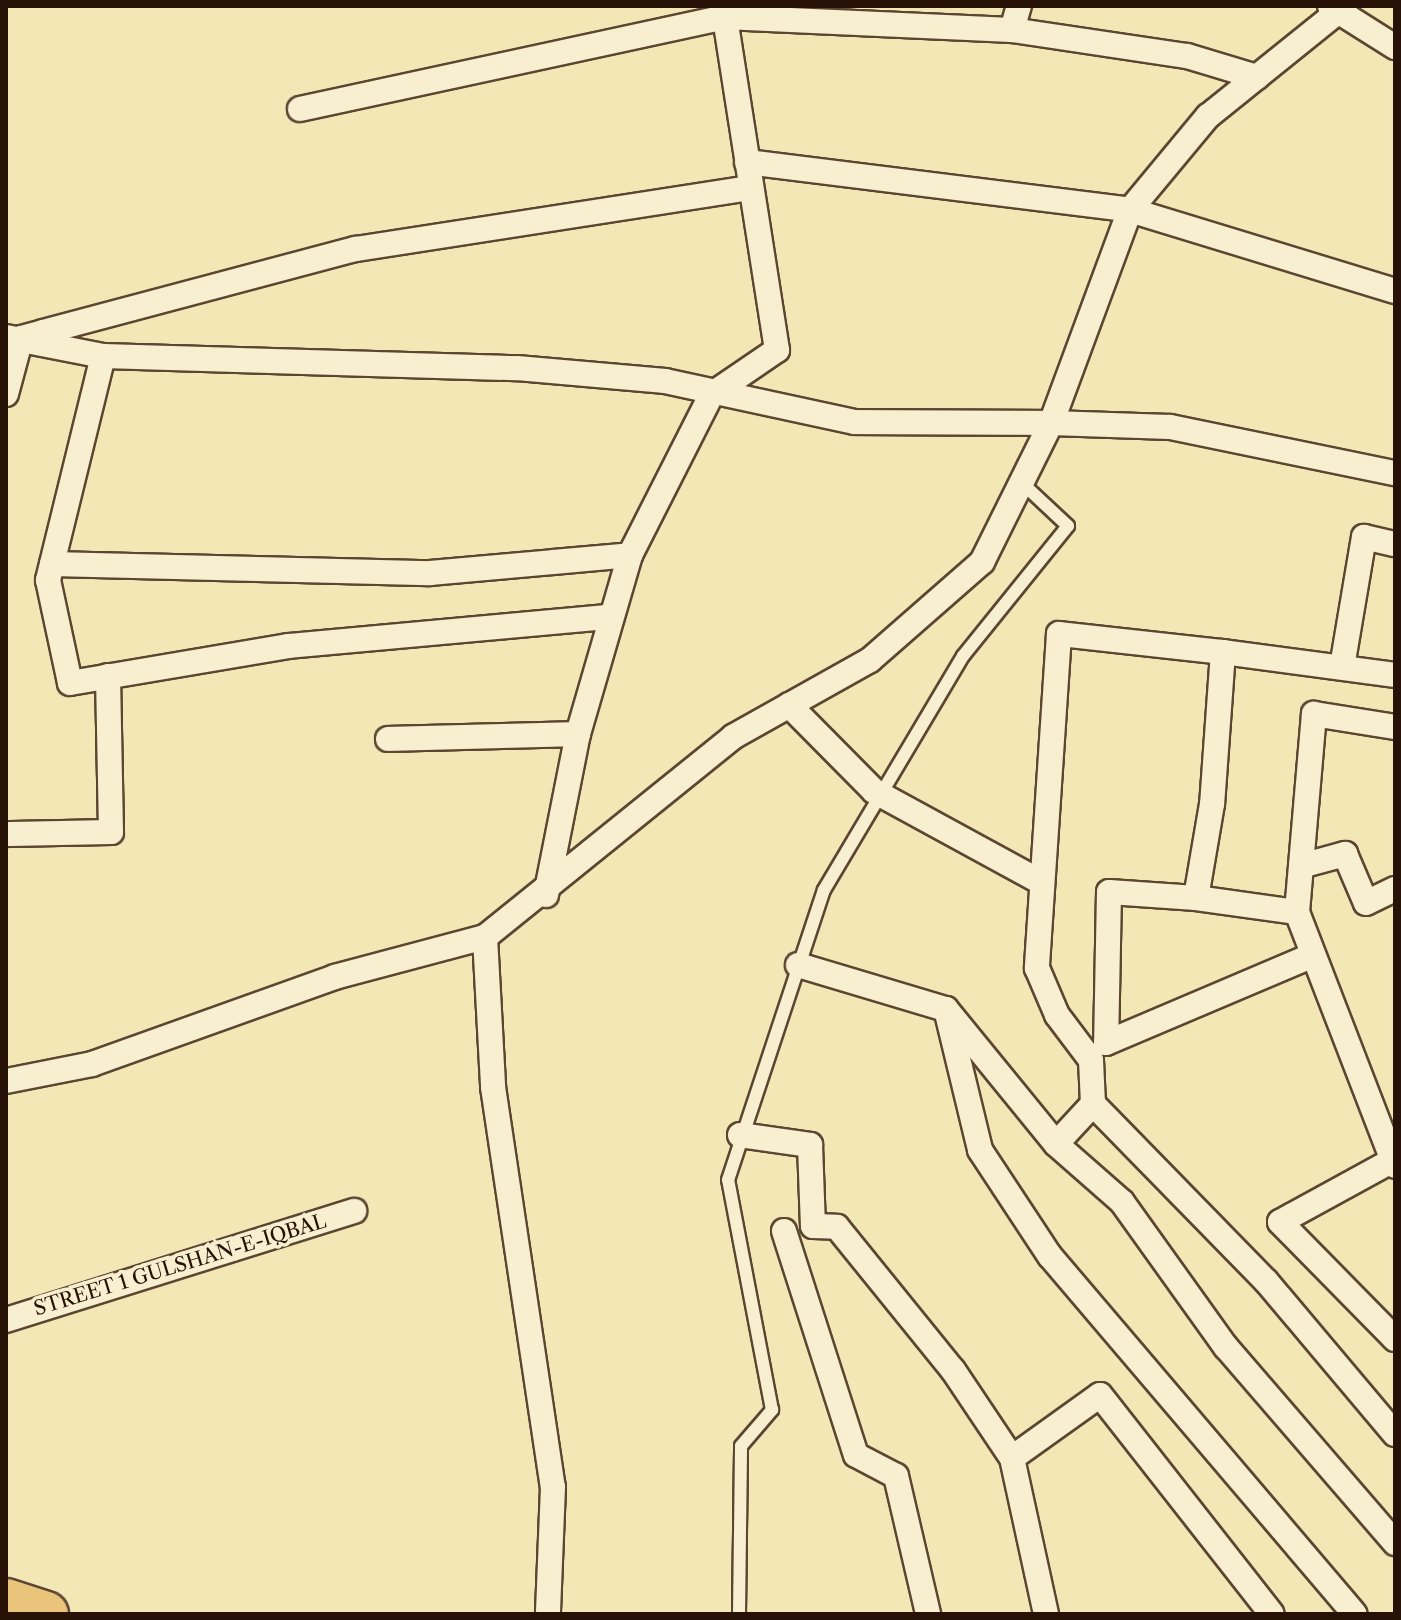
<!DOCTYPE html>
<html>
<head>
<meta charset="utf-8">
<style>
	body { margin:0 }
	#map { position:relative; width:1401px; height:1620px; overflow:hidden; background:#f4e7b6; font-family:"Libre Caslon Text",serif }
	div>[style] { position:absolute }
	.roads { filter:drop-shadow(2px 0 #5b4632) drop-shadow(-2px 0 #5b4632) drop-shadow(0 2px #5b4632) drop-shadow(0 -2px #5b4632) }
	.lane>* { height:12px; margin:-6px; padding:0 6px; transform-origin:6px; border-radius:6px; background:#f8efd0 }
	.street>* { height:24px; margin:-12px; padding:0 12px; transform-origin:12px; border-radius:12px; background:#f8efd0 }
	.highway>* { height:44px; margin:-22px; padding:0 22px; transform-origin:22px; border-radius:22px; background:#eac47b }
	span { translate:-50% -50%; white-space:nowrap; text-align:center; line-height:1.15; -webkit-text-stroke:7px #f8efd0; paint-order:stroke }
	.street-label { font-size:20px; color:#281106 }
	.frame { position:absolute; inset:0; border:8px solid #281106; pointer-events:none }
</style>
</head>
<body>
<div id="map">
	<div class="roads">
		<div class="lane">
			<i style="left:739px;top:1614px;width:168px;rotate:-89.3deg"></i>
			<i style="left:741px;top:1446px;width:48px;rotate:-49.3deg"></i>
			<i style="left:772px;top:1410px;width:234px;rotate:-100.8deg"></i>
			<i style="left:728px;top:1180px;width:305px;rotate:-71.7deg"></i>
			<i style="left:824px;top:890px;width:272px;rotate:-59.3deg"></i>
			<i style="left:963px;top:656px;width:167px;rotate:-51.1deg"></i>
			<i style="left:1068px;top:526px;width:62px;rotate:-137deg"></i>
		</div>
		<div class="street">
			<i style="left:1330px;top:6px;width:77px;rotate:32.2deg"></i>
			<i style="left:1345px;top:6px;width:176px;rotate:141.2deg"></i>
			<i style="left:1208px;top:116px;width:122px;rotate:129.7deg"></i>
			<i style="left:1130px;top:210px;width:227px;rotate:110.3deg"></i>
			<i style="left:1051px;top:423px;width:119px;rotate:1.9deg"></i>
			<i style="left:1170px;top:427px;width:230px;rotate:11.6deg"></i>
			<i style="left:1012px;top:30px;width:25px;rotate:-74deg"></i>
			<i style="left:300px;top:109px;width:434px;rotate:-12.2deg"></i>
			<i style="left:724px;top:17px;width:288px;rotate:2.6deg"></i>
			<i style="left:1012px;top:30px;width:177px;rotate:8.5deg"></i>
			<i style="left:1187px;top:56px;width:73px;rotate:16.7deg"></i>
			<i style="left:747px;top:162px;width:386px;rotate:7.1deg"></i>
			<i style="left:1130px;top:210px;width:277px;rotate:17deg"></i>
			<i style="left:6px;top:337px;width:99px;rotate:11.1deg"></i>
			<i style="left:103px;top:356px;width:414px;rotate:1.7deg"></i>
			<i style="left:517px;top:368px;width:149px;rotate:5deg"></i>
			<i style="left:665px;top:381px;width:194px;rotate:12.2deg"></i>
			<i style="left:855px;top:422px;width:196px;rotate:0.3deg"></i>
			<i style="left:1051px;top:423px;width:155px;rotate:116.4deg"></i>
			<i style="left:982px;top:562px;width:149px;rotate:138.8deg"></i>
			<i style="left:870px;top:660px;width:157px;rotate:150.7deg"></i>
			<i style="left:733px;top:737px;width:319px;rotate:141.1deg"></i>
			<i style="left:485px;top:937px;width:155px;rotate:165.1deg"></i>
			<i style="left:335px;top:977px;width:258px;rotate:160.3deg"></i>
			<i style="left:92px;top:1064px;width:88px;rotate:168.8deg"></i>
			<i style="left:103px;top:356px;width:231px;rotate:103.8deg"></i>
			<i style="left:48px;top:580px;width:105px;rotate:77.9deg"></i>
			<i style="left:70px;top:683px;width:221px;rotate:-9.6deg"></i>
			<i style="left:288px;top:646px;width:322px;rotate:-5.2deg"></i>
			<i style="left:6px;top:394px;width:58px;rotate:-75deg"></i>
			<i style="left:21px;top:338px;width:23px;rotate:-15deg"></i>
			<i style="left:43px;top:332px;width:324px;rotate:-14.9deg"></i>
			<i style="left:356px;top:249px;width:397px;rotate:-8.8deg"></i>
			<i style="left:52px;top:564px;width:378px;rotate:1.4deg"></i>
			<i style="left:430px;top:573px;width:201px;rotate:-5.1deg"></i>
			<i style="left:1223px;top:652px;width:165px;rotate:-173.7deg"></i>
			<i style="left:1059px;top:634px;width:335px;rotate:93.8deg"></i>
			<i style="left:1037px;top:968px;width:51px;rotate:66.9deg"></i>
			<i style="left:1057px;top:1015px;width:56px;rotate:52.9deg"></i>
			<i style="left:1091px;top:1060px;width:44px;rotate:87.4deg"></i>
			<i style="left:1093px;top:1104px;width:54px;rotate:132.8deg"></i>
			<i style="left:1056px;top:1144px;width:88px;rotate:41.3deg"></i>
			<i style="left:1122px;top:1202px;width:178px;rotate:54.4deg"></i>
			<i style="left:1226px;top:1347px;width:259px;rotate:49.2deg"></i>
			<i style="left:1342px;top:667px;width:132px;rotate:-80.4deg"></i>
			<i style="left:1364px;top:537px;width:32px;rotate:13deg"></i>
			<i style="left:1395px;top:675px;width:174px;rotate:-172.4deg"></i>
			<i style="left:1223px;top:652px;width:152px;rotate:94.1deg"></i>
			<i style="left:1212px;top:804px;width:95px;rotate:99.7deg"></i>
			<i style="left:1196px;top:898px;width:102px;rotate:7.9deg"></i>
			<i style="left:1297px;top:912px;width:272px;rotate:68.9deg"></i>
			<i style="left:789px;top:705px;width:121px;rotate:45.3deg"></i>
			<i style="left:874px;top:791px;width:188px;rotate:28.6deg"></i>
			<i style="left:388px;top:739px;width:190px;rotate:-1.5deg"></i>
			<i style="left:6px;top:834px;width:105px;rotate:-1.1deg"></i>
			<i style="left:111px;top:832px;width:156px;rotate:-91.1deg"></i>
			<i style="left:1301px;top:866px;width:46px;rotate:-15.3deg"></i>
			<i style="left:1345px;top:854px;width:53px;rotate:66.8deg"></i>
			<i style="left:1366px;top:903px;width:32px;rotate:-26deg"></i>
			<i style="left:546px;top:895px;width:164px;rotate:-78.8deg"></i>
			<i style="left:578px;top:734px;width:186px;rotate:-73.8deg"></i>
			<i style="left:630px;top:555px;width:179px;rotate:-63.1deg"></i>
			<i style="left:711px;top:395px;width:80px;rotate:-34.3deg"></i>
			<i style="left:777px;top:350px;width:348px;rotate:-98.9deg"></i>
			<i style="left:1196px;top:898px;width:87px;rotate:-176.1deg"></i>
			<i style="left:1109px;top:892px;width:151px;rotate:91.1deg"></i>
			<i style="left:1106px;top:1043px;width:223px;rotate:-23deg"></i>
			<i style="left:1297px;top:912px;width:199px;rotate:-85.1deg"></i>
			<i style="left:1314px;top:714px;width:82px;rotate:9.1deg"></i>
			<i style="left:485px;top:937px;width:150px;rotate:86.9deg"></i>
			<i style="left:493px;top:1087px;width:404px;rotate:81.5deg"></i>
			<i style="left:553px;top:1487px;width:127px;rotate:92.3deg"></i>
			<i style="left:798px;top:965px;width:154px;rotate:16.6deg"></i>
			<i style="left:946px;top:1009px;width:174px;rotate:50.8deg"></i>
			<i style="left:946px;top:1009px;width:145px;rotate:76.4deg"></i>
			<i style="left:980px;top:1150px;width:127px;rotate:56.6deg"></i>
			<i style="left:1050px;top:1256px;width:470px;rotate:49.6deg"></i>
			<i style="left:1093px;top:1104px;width:248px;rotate:45.7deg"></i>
			<i style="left:1266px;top:1281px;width:200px;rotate:49.9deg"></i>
			<i style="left:740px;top:1135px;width:71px;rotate:8.1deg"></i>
			<i style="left:810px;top:1145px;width:81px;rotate:87.9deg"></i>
			<i style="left:813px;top:1226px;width:24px;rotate:2deg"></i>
			<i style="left:837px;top:1227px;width:184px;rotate:51deg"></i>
			<i style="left:953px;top:1370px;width:106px;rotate:56.2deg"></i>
			<i style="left:1012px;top:1458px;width:108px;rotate:-35.6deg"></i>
			<i style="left:1100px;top:1395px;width:278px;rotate:51.9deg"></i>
			<i style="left:1395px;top:1159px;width:131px;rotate:151.3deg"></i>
			<i style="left:1280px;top:1222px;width:164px;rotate:45.5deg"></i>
			<i style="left:784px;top:1231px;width:235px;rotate:72.2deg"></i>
			<i style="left:856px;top:1455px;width:45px;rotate:27.7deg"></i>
			<i style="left:896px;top:1476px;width:142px;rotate:76.9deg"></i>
			<i style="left:6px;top:1320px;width:365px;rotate:-17.4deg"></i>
			<i style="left:1012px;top:1458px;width:160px;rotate:77.7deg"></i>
		</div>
		<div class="highway">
			<i style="left:6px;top:1601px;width:42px;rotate:18deg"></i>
		</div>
	</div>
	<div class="street-label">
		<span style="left:180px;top:1265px;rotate:-17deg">STREET 1 GULSHAN-E-IQBAL</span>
	</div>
	<div class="frame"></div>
</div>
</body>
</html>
